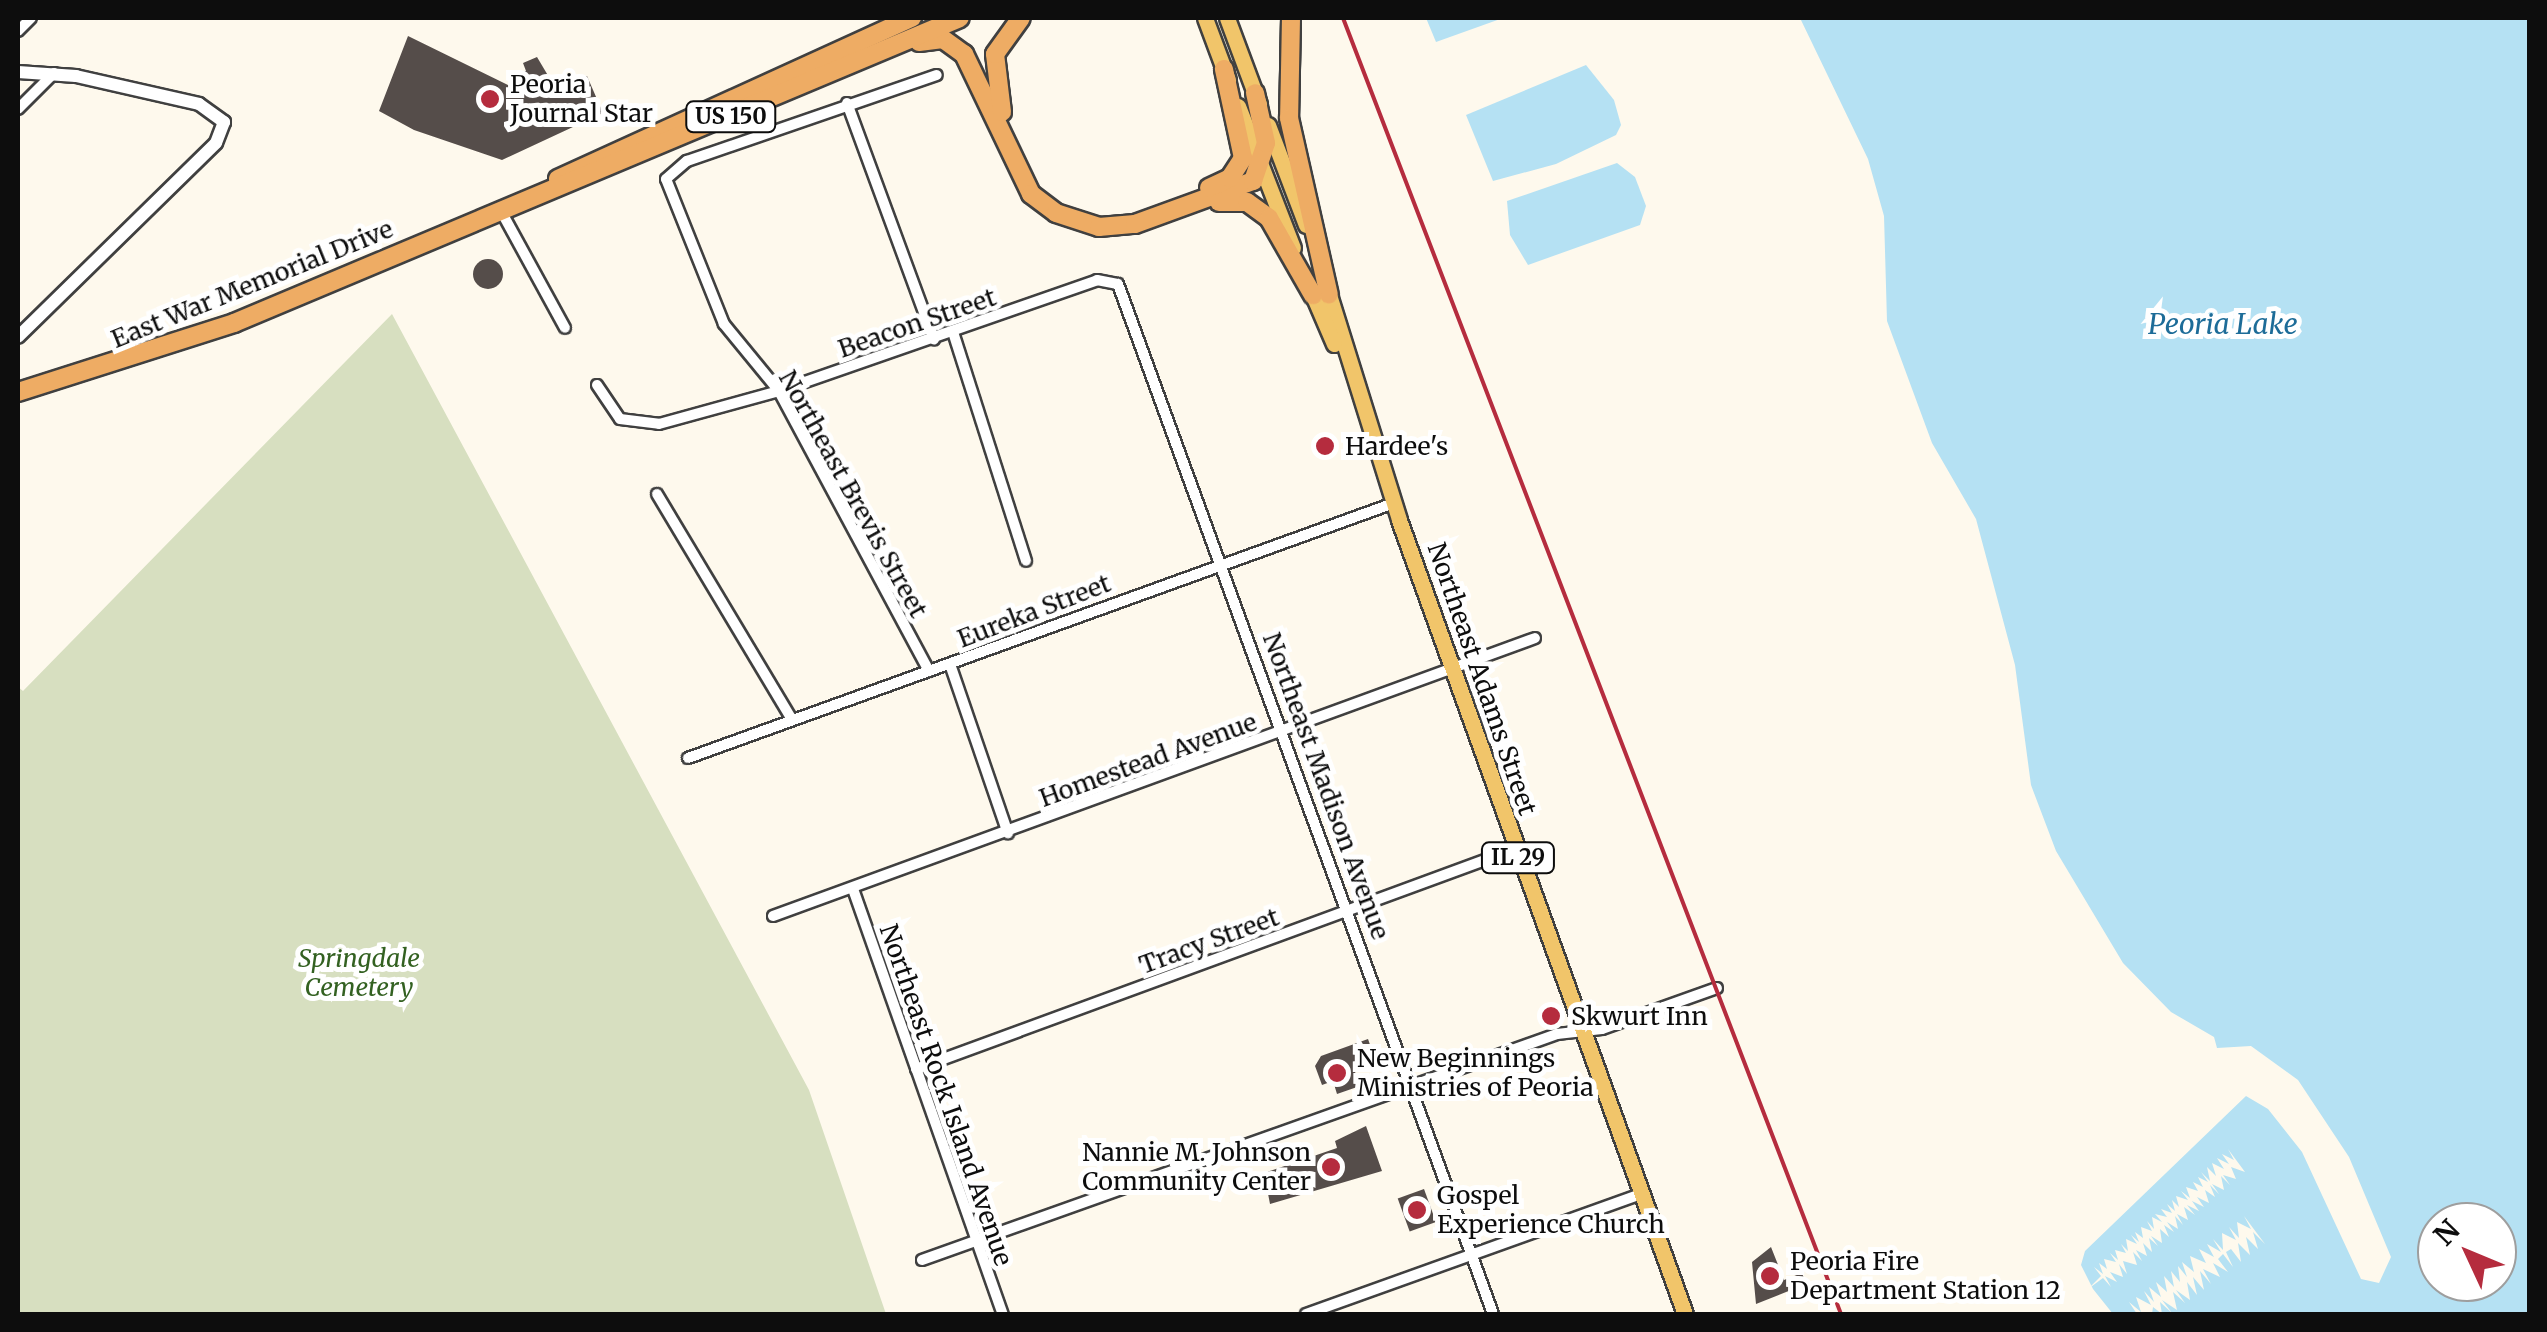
<!DOCTYPE html>
<html>
<head>
<meta charset="utf-8">
<style>
	body { margin:0 }
	#map { position:relative; width:2547px; height:1332px; overflow:hidden; background:#fef9ed; font-family:Merriweather,serif }
	div>[style] { position:absolute }
	.cemetery>* { inset:0; background:#d7dfc0 }
	.water>* { inset:0; background:#b5e1f3 }
	.pier>* { inset:0; background:#fef9ed }
	.building>* { inset:0; background:#554d4a; transform-origin:0 0 }
	.round { border-radius:50% }
	.roads { filter:drop-shadow(2px 0 #404040) drop-shadow(-2px 0 #404040) drop-shadow(0 2px #404040) drop-shadow(0 -2px #404040) }
	.minor>* { height:10px; margin:-5px; padding:0 5px; transform-origin:5px; border-radius:5px; background:#fff }
	.tertiary>* { height:12px; margin:-6px; padding:0 6px; transform-origin:6px; border-radius:6px; background:#fff }
	.primary>* { height:15px; margin:-7.5px; padding:0 7.5px; transform-origin:7.5px; border-radius:7.5px; background:#f1c56a }
	.trunk>* { height:18px; margin:-9px; padding:0 9px; transform-origin:9px; border-radius:9px; background:#eeac64 }
	.rail>* { height:4px; margin:-2px; padding:0 2px; transform-origin:2px; border-radius:2px; background:#b52c3e }
	.dots>* { width:28px; height:28px; translate:-50% -50%; box-sizing:border-box; border:5px solid #fff; border-radius:50% }
	span { translate:-50% -50%; white-space:nowrap; text-align:center; line-height:1.15; -webkit-text-stroke:10px #fff; paint-order:stroke }
	.shield-label span { padding:2px 8px; background:#fff; border:2px solid; border-radius:8px; -webkit-text-stroke-width:0 }
	.shield-label { font-size:22px; color:#0d0d0d; font-weight:700 }
	.poi-label { font-size:25px; color:#0d0d0d }
	.left { translate:0 -50%; text-align:left }
	.right { translate:-100% -50%; text-align:right }
	.street-label { font-size:25px; color:#0d0d0d }
	.park-label { font-size:25px; color:#336121; font-style:italic }
	.water-label { font-size:28px; color:#1d6c98; font-style:italic }
	.frame { position:absolute; inset:0; border:20px solid #0d0d0d; pointer-events:none }
	.north { position:absolute; left:2417px; top:1202px; width:100px; height:100px; box-sizing:border-box; background:#fff; border:2px solid #9e9e9e; border-radius:50%; rotate:314deg; font-size:28px; font-weight:700; line-height:40px; text-align:center; color:#0d0d0d }
	.north::after { content:''; display:block; margin:auto; width:35px; height:45px; background:#b52c3e; clip-path:polygon(50% 0,100% 100%,50% 72%,0 100%) }
</style>
</head>
<body>
<div id="map">
	<div class="cemetery">
		<i style="clip-path:polygon(392px 314px,809px 1090px,886px 1314px,18px 1314px,18px 687px,23px 691px)"></i>
	</div>
	<div class="water">
		<i style="clip-path:polygon(1426px 18px,1503px 18px,1436px 42px)"></i>
		<i style="clip-path:polygon(evenodd,1800px 18px,2529px 18px,2529px 1314px,2113px 1314px,2093px 1289px,2081px 1265px,2085px 1251px,2246px 1096px,2268px 1109px,2302px 1152px,2361px 1279px,2379px 1283px,2391px 1257px,2349px 1157px,2298px 1080px,2251px 1046px,2217px 1048px,2214px 1037px,2171px 1012px,2123px 963px,2056px 851px,2031px 785px,2015px 665px,1976px 519px,1932px 443px,1887px 321px,1884px 216px,1868px 159px,1800px 18px,2437px 1222px,2497px 1222px,2497px 1282px,2437px 1282px,2437px 1222px)"></i>
		<i style="clip-path:polygon(1586px 65px,1614px 100px,1621px 125px,1616px 135px,1556px 164px,1493px 181px,1466px 115px)"></i>
		<i style="clip-path:polygon(1617px 163px,1635px 177px,1646px 206px,1640px 225px,1528px 265px,1510px 235px,1507px 201px)"></i>
	</div>
	<div class="pier">
		<i style="clip-path:polygon(2228px 1149px,2245px 1172px,2231px 1167px,2236px 1179px,2223px 1175px,2230px 1185px,2221px 1176px,2224px 1190px,2212px 1184px,2219px 1194px,2210px 1185px,2215px 1197px,2205px 1190px,2209px 1203px,2197px 1197px,2204px 1207px,2192px 1201px,2199px 1211px,2187px 1205px,2195px 1215px,2184px 1207px,2188px 1220px,2177px 1214px,2183px 1225px,2175px 1216px,2178px 1229px,2167px 1222px,2174px 1232px,2164px 1225px,2169px 1237px,2160px 1229px,2162px 1243px,2151px 1236px,2158px 1246px,2149px 1238px,2152px 1252px,2143px 1243px,2147px 1256px,2136px 1250px,2142px 1261px,2133px 1252px,2137px 1265px,2123px 1261px,2127px 1274px,2119px 1264px,2123px 1277px,2110px 1272px,2117px 1282px,2105px 1276px,2111px 1287px,2103px 1278px,2088px 1289px,2101px 1276px,2094px 1267px,2103px 1274px,2099px 1263px,2107px 1269px,2104px 1259px,2116px 1262px,2110px 1253px,2118px 1260px,2115px 1250px,2126px 1253px,2121px 1244px,2128px 1251px,2126px 1239px,2137px 1244px,2131px 1235px,2139px 1242px,2135px 1232px,2143px 1238px,2141px 1227px,2152px 1231px,2147px 1221px,2154px 1229px,2152px 1217px,2162px 1222px,2155px 1214px,2167px 1217px,2161px 1209px,2172px 1213px,2167px 1204px,2175px 1211px,2172px 1200px,2179px 1207px,2176px 1196px,2188px 1200px,2181px 1191px,2190px 1198px,2186px 1187px,2198px 1191px,2193px 1182px,2203px 1187px,2198px 1177px,2208px 1182px,2201px 1172px,2210px 1181px,2207px 1167px,2216px 1176px,2212px 1163px,2224px 1169px,2217px 1158px,2229px 1164px,2222px 1154px,2234px 1160px)"></i>
		<i style="clip-path:polygon(2244px 1216px,2265px 1244px,2253px 1232px,2258px 1249px,2246px 1237px,2250px 1255px,2238px 1243px,2241px 1262px,2231px 1249px,2226px 1252px,2233px 1267px,2223px 1254px,2218px 1259px,2228px 1272px,2213px 1263px,2220px 1277px,2203px 1269px,2211px 1284px,2200px 1271px,2204px 1290px,2193px 1277px,2197px 1295px,2187px 1282px,2190px 1300px,2176px 1290px,2185px 1303px,2173px 1292px,2177px 1310px,2162px 1300px,2172px 1313px,2160px 1302px,2162px 1314px,2153px 1307px,2152px 1314px,2137px 1314px,2129px 1302px,2141px 1312px,2136px 1297px,2151px 1305px,2144px 1291px,2154px 1302px,2149px 1287px,2161px 1297px,2156px 1282px,2167px 1292px,2164px 1276px,2174px 1287px,2171px 1271px,2180px 1282px,2178px 1266px,2187px 1277px,2182px 1262px,2194px 1272px,2190px 1256px,2206px 1263px,2199px 1249px,2214px 1257px,2207px 1244px,2221px 1252px,2213px 1239px,2223px 1250px,2222px 1233px,2236px 1240px,2229px 1227px,2239px 1238px,2237px 1222px,2251px 1229px)"></i>
	</div>
	<div class="building">
		<i style="clip-path:polygon(408px 36px,524px 93px,514px 72px,526px 71px,523px 63px,537px 57px,556px 89px,587px 76px,603px 113px,502px 160px,414px 130px,379px 111px)"></i>
		<i class="round" style="left:473px;top:259px;width:30px;height:30px"></i>
		<i style="clip-path:polygon(1368px 1039px,1375px 1059px,1353px 1066px,1360px 1086px,1337px 1094px,1333px 1081px,1322px 1085px,1315px 1066px,1321px 1056px)"></i>
		<i style="clip-path:polygon(1366px 1126px,1382px 1171px,1270px 1204px,1264px 1173px,1337px 1148px,1335px 1141px)"></i>
		<i style="left:1424px;top:1189px;width:35px;height:28px;rotate:70deg"></i>
		<i style="clip-path:polygon(1771px 1247px,1784px 1280px,1802px 1273px,1806px 1284px,1756px 1304px,1752px 1262px)"></i>
	</div>
	<div class="roads">
		<div class="minor">
			<i style="left:18px;top:31px;width:18px;rotate:-45deg"></i>
			<i style="left:847px;top:103px;width:252px;rotate:69.8deg"></i>
			<i style="left:18px;top:109px;width:51px;rotate:-45deg"></i>
			<i style="left:501px;top:211px;width:133px;rotate:61.3deg"></i>
			<i style="left:953px;top:332px;width:240px;rotate:72.3deg"></i>
			<i style="left:597px;top:385px;width:41px;rotate:55.9deg"></i>
			<i style="left:620px;top:419px;width:39px;rotate:7deg"></i>
			<i style="left:659px;top:424px;width:124px;rotate:-15.4deg"></i>
			<i style="left:779px;top:391px;width:337px;rotate:-19.2deg"></i>
			<i style="left:1097px;top:280px;width:21px;rotate:11deg"></i>
			<i style="left:1118px;top:284px;width:1096px;rotate:69.99deg"></i>
			<i style="left:657px;top:494px;width:263px;rotate:59.1deg"></i>
			<i style="left:950px;top:664px;width:179px;rotate:71.1deg"></i>
			<i style="left:929px;top:671px;width:318px;rotate:-118.2deg"></i>
			<i style="left:779px;top:391px;width:87px;rotate:-129.4deg"></i>
			<i style="left:724px;top:324px;width:156px;rotate:-111.8deg"></i>
			<i style="left:666px;top:179px;width:28px;rotate:-41deg"></i>
			<i style="left:687px;top:161px;width:264px;rotate:-19deg"></i>
			<i style="left:688px;top:758px;width:751px;rotate:-19.86deg"></i>
			<i style="left:853px;top:889px;width:451px;rotate:70.6deg"></i>
			<i style="left:773px;top:916px;width:811px;rotate:-20.04deg"></i>
			<i style="left:916px;top:1069px;width:638px;rotate:-20.17deg"></i>
			<i style="left:922px;top:1260px;width:674px;rotate:-19.59deg"></i>
			<i style="left:1557px;top:1034px;width:45px;rotate:-6.3deg"></i>
			<i style="left:1602px;top:1029px;width:122px;rotate:-19.6deg"></i>
			<i style="left:1306px;top:1314px;width:356px;rotate:-19.7deg"></i>
		</div>
		<div class="tertiary">
			<i style="left:18px;top:72px;width:58px;rotate:3.9deg"></i>
			<i style="left:76px;top:76px;width:126px;rotate:12.8deg"></i>
			<i style="left:199px;top:104px;width:31px;rotate:36deg"></i>
			<i style="left:224px;top:122px;width:22px;rotate:111deg"></i>
			<i style="left:216px;top:143px;width:277px;rotate:135.6deg"></i>
		</div>
		<div class="primary">
			<i style="left:1205px;top:18px;width:66px;rotate:69.6deg"></i>
			<i style="left:1227px;top:18px;width:92px;rotate:69.6deg"></i>
			<i style="left:1238px;top:106px;width:152px;rotate:68.8deg"></i>
			<i style="left:1268px;top:125px;width:107px;rotate:69.2deg"></i>
			<i style="left:1326px;top:285px;width:246px;rotate:72.7deg"></i>
			<i style="left:1399px;top:520px;width:844px;rotate:70.19deg"></i>
			<i style="left:1310px;top:288px;width:61px;rotate:66.8deg"></i>
		</div>
		<div class="trunk">
			<i style="left:1291px;top:18px;width:100px;rotate:91.1deg"></i>
			<i style="left:1289px;top:118px;width:181px;rotate:77.3deg"></i>
			<i style="left:919px;top:42px;width:24px;rotate:-7deg"></i>
			<i style="left:943px;top:39px;width:26px;rotate:36deg"></i>
			<i style="left:964px;top:54px;width:155px;rotate:64.4deg"></i>
			<i style="left:1031px;top:194px;width:31px;rotate:37deg"></i>
			<i style="left:1056px;top:213px;width:45px;rotate:18deg"></i>
			<i style="left:1099px;top:227px;width:36px;rotate:-5deg"></i>
			<i style="left:1135px;top:224px;width:126px;rotate:-20deg"></i>
			<i style="left:1253px;top:181px;width:40px;rotate:-71.1deg"></i>
			<i style="left:1266px;top:143px;width:51px;rotate:-102.4deg"></i>
			<i style="left:1002px;top:112px;width:58px;rotate:-96.9deg"></i>
			<i style="left:995px;top:54px;width:44px;rotate:-54.2deg"></i>
			<i style="left:558px;top:179px;width:389px;rotate:-24.5deg"></i>
			<i style="left:1209px;top:188px;width:23px;rotate:-25deg"></i>
			<i style="left:1230px;top:178px;width:24px;rotate:-57deg"></i>
			<i style="left:1243px;top:158px;width:91px;rotate:-102.1deg"></i>
			<i style="left:1219px;top:202px;width:28px"></i>
			<i style="left:1247px;top:202px;width:27px;rotate:36deg"></i>
			<i style="left:1269px;top:218px;width:89px;rotate:60.3deg"></i>
			<i style="left:18px;top:392px;width:227px;rotate:-17.7deg"></i>
			<i style="left:234px;top:323px;width:787px;rotate:-22.79deg"></i>
		</div>
	</div>
	<div class="rail">
		<i style="left:1343px;top:18px;width:1388px;rotate:68.98deg"></i>
	</div>
	<div class="dots">
		<i style="left:490px;top:99px;background:#b52c3e"></i>
		<i style="left:1325px;top:446px;background:#b52c3e"></i>
		<i style="left:1551px;top:1016px;background:#b52c3e"></i>
		<i style="left:1337px;top:1073px;background:#b52c3e"></i>
		<i style="left:1331px;top:1167px;background:#b52c3e"></i>
		<i style="left:1417px;top:1210px;background:#b52c3e"></i>
		<i style="left:1770px;top:1276px;background:#b52c3e"></i>
	</div>
	<div class="shield-label">
		<span style="left:731px;top:117px">US 150</span>
		<span style="left:1518px;top:858px">IL 29</span>
	</div>
	<div class="poi-label">
		<span class="left" style="left:510px;top:99px">Peoria<br>Journal Star</span>
		<span class="left" style="left:1345px;top:446px">Hardee's</span>
		<span class="left" style="left:1571px;top:1016px">Skwurt Inn</span>
		<span class="left" style="left:1357px;top:1073px">New Beginnings<br>Ministries of Peoria</span>
		<span class="right" style="left:1311px;top:1167px">Nannie M. Johnson<br>Community Center</span>
		<span class="left" style="left:1437px;top:1210px">Gospel<br>Experience Church</span>
		<span class="left" style="left:1790px;top:1276px">Peoria Fire<br>Department Station 12</span>
	</div>
	<div class="street-label">
		<span style="left:252px;top:284px;rotate:-22deg">East War Memorial Drive</span>
		<span style="left:917px;top:323px;rotate:-19deg">Beacon Street</span>
		<span style="left:853px;top:494px;rotate:61deg">Northeast Brevis Street</span>
		<span style="left:1034px;top:611px;rotate:-21deg">Eureka Street</span>
		<span style="left:1482px;top:679px;rotate:71deg">Northeast Adams Street</span>
		<span style="left:1148px;top:760px;rotate:-20deg">Homestead Avenue</span>
		<span style="left:1326px;top:786px;rotate:70deg">Northeast Madison Avenue</span>
		<span style="left:1209px;top:941px;rotate:-20deg">Tracy Street</span>
		<span style="left:946px;top:1095px;rotate:71deg">Northeast Rock Island Avenue</span>
	</div>
	<div class="park-label">
		<span style="left:359px;top:973px">Springdale<br>Cemetery</span>
	</div>
	<div class="water-label">
		<span style="left:2223px;top:324px">Peoria Lake</span>
	</div>
	<div class="frame"></div>
	<div class="north">N</div>
</div>
</body>
</html>
